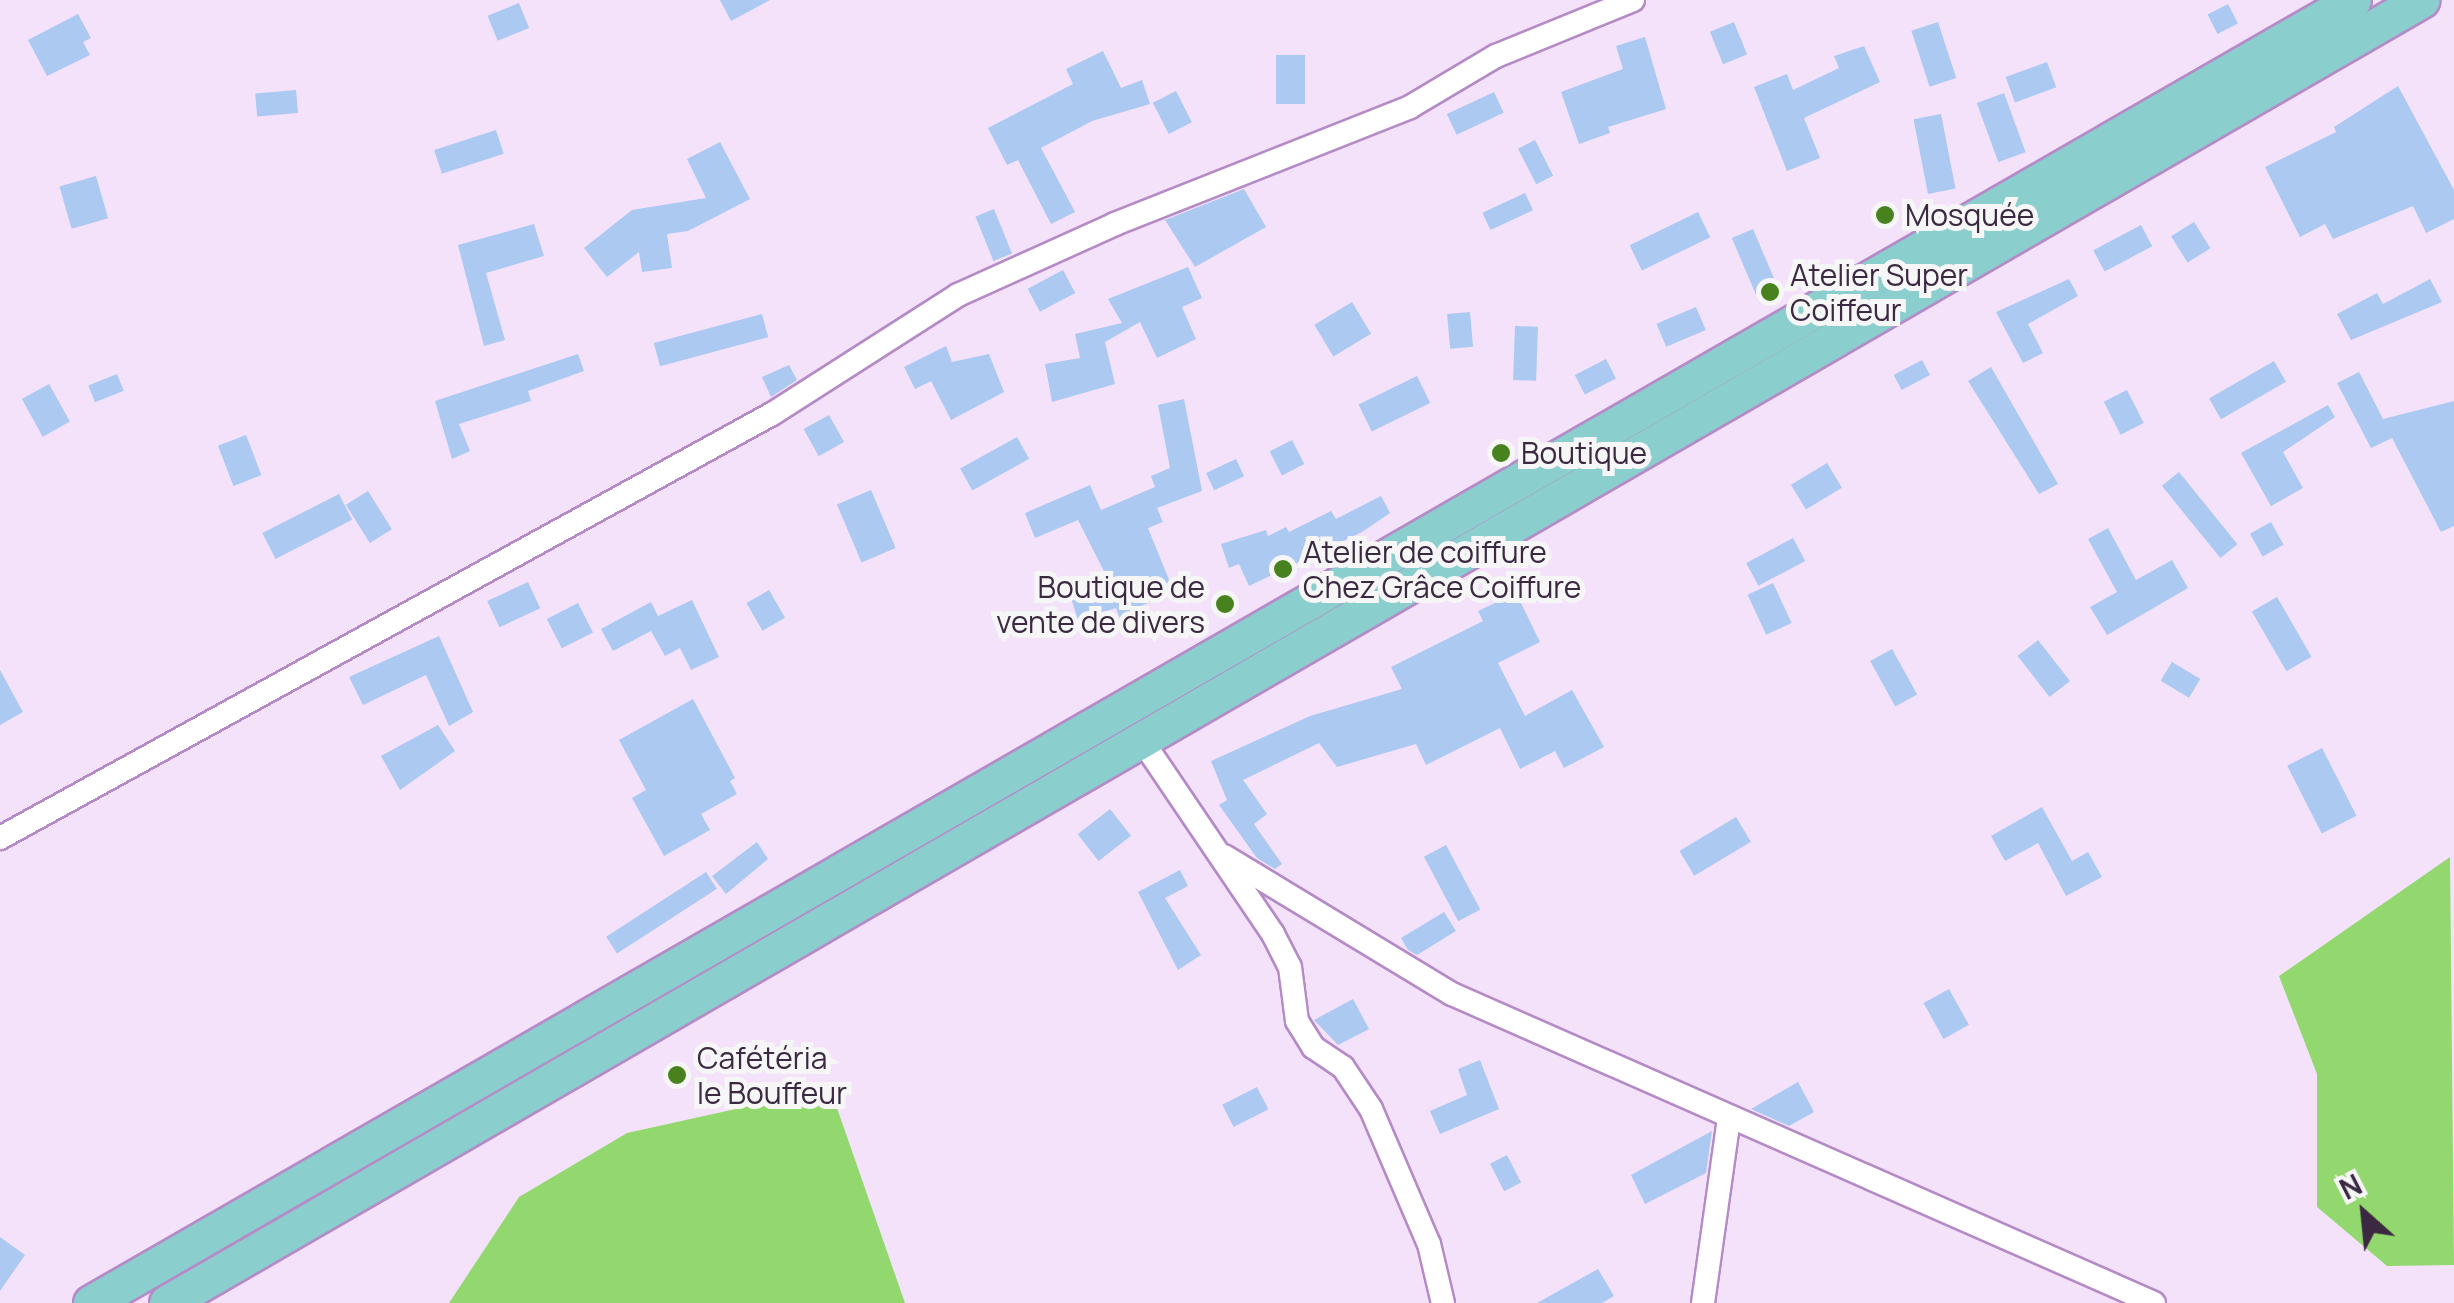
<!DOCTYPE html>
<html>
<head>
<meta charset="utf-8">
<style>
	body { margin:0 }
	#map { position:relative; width:2454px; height:1303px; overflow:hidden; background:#f4e2fb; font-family:Manrope,sans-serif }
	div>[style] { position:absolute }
	.green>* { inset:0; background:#93d86e }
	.building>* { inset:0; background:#abc9f1; transform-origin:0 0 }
	.roads { filter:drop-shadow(2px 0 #b58bc7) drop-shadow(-2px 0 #b58bc7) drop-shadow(0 2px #b58bc7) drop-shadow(0 -2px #b58bc7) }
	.minor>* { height:22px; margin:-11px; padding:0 11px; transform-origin:11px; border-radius:11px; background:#fff }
	.primary>* { height:35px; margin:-17.5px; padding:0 17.5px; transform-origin:17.5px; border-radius:17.5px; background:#8bcece }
	.dots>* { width:28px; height:28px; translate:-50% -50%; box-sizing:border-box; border:5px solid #f6f6f6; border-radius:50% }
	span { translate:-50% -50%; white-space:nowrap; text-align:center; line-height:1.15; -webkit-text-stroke:10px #f6f6f6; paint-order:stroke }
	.poi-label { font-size:30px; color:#3b2942 }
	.left { translate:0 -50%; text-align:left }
	.right { translate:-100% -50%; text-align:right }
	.north { position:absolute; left:2314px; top:1163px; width:100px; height:100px; -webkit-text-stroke:8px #f6f6f6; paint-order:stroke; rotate:333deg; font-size:28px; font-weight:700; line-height:40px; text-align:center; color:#3b2942 }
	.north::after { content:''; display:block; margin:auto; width:35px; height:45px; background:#3b2942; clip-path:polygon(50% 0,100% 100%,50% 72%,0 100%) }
</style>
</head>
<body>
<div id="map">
	<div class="green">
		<i style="clip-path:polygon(2450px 857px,2454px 1265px,2387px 1266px,2317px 1207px,2317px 1074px,2279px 976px)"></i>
		<i style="clip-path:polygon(830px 1088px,905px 1303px,449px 1303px,519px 1197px,627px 1133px)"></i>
	</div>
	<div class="building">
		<i style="clip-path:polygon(720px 0,770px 0,731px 21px)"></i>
		<i style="left:519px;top:3px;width:27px;height:34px;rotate:68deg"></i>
		<i style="left:2228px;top:4px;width:22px;height:23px;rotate:63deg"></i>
		<i style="clip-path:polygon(78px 14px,91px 38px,83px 42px,90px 55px,47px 76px,28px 40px)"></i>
		<i style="left:1734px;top:22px;width:35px;height:26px;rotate:68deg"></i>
		<i style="left:1938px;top:22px;width:59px;height:28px;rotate:72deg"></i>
		<i style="clip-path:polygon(1645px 37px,1666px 109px,1608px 127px,1610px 133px,1579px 144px,1561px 92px,1623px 69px,1616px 46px)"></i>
		<i style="clip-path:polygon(1864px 46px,1880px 82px,1804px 118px,1820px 158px,1787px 171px,1754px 87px,1787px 74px,1793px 90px,1839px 68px,1834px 56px)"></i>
		<i style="clip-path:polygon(1103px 51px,1121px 88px,1142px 80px,1150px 104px,1092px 121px,1041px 148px,1075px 212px,1051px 224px,1018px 160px,1007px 165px,988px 128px,1073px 84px,1066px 69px)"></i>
		<i style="left:1276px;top:55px;width:29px;height:49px"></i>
		<i style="left:2047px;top:62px;width:27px;height:44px;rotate:70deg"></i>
		<i style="clip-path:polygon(2398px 86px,2454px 190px,2454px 219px,2426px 233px,2413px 206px,2333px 239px,2325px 224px,2300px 237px,2265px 167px,2336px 132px,2334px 127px)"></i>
		<i style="left:296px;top:90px;width:23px;height:41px;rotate:85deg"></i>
		<i style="left:1176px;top:91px;width:35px;height:26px;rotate:63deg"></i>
		<i style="left:1494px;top:92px;width:23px;height:52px;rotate:65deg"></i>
		<i style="left:2004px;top:93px;width:63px;height:29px;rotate:70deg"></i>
		<i style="left:1941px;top:114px;width:76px;height:28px;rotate:79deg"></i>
		<i style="left:496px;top:130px;width:25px;height:65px;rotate:72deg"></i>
		<i style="left:1535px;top:140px;width:40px;height:19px;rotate:63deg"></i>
		<i style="clip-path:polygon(720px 142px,750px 199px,688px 231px,667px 234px,672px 268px,642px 272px,639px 252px,607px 277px,584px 248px,632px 210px,706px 198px,687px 159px)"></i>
		<i style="left:96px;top:176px;width:44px;height:38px;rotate:74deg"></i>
		<i style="clip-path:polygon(1244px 189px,1266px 227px,1195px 267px,1165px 220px)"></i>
		<i style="left:1525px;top:193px;width:19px;height:47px;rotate:65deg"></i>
		<i style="left:994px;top:209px;width:48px;height:20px;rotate:68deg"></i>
		<i style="left:1698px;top:212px;width:28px;height:76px;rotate:64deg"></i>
		<i style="left:2194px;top:222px;width:31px;height:27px;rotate:58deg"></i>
		<i style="clip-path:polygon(534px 224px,544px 256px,486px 273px,505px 340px,484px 346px,458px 245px)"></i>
		<i style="left:2141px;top:225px;width:24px;height:54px;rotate:62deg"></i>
		<i style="left:1753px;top:229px;width:62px;height:23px;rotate:67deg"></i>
		<i style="clip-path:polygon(1188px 267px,1202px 298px,1182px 307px,1196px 339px,1157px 358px,1140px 322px,1105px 342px,1115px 384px,1052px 402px,1045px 364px,1080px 358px,1075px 334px,1122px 323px,1108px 299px)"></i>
		<i style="left:1063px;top:270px;width:26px;height:40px;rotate:62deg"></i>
		<i style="clip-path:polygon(2069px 279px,2078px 296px,2028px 324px,2043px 353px,2023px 363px,1996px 312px)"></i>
		<i style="clip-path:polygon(2430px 279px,2442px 302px,2351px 340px,2337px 314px,2377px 293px,2383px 304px)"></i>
		<i style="left:1352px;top:302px;width:37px;height:44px;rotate:59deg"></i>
		<i style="left:1696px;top:307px;width:25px;height:43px;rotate:67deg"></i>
		<i style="left:1470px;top:312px;width:35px;height:23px;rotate:85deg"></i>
		<i style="left:762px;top:314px;width:24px;height:112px;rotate:75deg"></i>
		<i style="left:1515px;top:326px;width:23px;height:54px;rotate:2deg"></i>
		<i style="clip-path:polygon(946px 346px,952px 362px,989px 354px,1004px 392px,951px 420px,931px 381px,915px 389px,904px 367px)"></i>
		<i style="clip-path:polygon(578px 354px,584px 371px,528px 391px,531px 401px,459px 424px,470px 451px,452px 459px,435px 401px)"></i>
		<i style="left:1606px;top:359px;width:22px;height:35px;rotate:63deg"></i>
		<i style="left:1922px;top:360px;width:17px;height:32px;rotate:62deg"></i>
		<i style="left:2274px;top:361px;width:24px;height:75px;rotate:60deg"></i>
		<i style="clip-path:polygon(789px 365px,797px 380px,771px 397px,762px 377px)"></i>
		<i style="clip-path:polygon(1991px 367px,2058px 484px,2039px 494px,1968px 381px)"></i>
		<i style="clip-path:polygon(2359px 372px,2383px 419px,2454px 401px,2454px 526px,2441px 532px,2392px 438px,2371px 448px,2337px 383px)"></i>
		<i style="left:117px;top:374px;width:18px;height:31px;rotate:68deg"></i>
		<i style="left:1417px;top:376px;width:30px;height:65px;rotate:64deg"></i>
		<i style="left:49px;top:384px;width:43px;height:31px;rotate:61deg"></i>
		<i style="left:2127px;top:390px;width:37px;height:26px;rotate:63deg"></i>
		<i style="clip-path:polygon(1184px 399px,1202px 491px,1157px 508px,1163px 522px,1148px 528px,1174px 592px,1141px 606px,1145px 616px,1122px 625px,1116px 608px,1078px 620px,1071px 598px,1111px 585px,1078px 520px,1035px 538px,1025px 513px,1090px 485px,1101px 510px,1155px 487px,1151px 476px,1170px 468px,1158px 405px)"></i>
		<i style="clip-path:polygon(2328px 405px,2335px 417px,2283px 452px,2303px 488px,2271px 506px,2241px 453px)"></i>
		<i style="left:829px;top:415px;width:31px;height:29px;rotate:61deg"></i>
		<i style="left:246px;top:435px;width:43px;height:30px;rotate:69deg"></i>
		<i style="left:1017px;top:437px;width:25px;height:65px;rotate:61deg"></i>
		<i style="left:1292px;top:440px;width:27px;height:25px;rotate:63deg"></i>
		<i style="left:1236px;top:459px;width:19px;height:33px;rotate:65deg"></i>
		<i style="left:1827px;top:463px;width:29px;height:42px;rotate:59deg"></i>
		<i style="left:2179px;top:472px;width:93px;height:22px;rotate:51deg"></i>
		<i style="left:871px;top:490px;width:63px;height:37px;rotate:67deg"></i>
		<i style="left:368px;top:491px;width:45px;height:26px;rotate:58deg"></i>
		<i style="left:339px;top:494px;width:29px;height:86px;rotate:63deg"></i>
		<i style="clip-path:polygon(1381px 496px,1390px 513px,1362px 532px,1249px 586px,1239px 564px,1229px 568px,1221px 544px,1266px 530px,1268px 536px,1286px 527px,1289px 532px,1331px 511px,1336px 519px)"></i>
		<i style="left:2271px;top:522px;width:26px;height:24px;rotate:61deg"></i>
		<i style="clip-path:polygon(2108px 528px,2136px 580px,2172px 560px,2188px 588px,2107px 635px,2090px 607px,2117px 592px,2088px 539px)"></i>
		<i style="left:1793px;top:538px;width:26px;height:53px;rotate:62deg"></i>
		<i style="left:528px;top:582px;width:29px;height:45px;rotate:65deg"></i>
		<i style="left:1773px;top:583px;width:44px;height:28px;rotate:65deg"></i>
		<i style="left:769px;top:590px;width:32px;height:26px;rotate:60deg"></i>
		<i style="clip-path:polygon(1516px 593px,1540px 642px,1498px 663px,1525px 716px,1572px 690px,1604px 747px,1564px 768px,1555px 751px,1520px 769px,1500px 728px,1426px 765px,1416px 744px,1337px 767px,1319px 743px,1243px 780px,1267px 814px,1254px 824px,1282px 864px,1275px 869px,1257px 858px,1219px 805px,1227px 800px,1211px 761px,1310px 716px,1402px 689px,1391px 667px,1483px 621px,1478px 611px)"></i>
		<i style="left:2277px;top:597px;width:69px;height:29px;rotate:60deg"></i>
		<i style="clip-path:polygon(692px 600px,719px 657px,691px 670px,680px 648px,665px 656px,651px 631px,613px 651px,601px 629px,651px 602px,658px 616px)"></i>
		<i style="left:578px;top:603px;width:33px;height:35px;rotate:63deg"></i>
		<i style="clip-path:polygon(439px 636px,473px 712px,449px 726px,426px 675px,363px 705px,349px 677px)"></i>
		<i style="left:2038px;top:640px;width:52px;height:26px;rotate:52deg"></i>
		<i style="left:1892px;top:649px;width:52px;height:25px;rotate:61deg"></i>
		<i style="left:2172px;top:662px;width:33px;height:22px;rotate:31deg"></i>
		<i style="clip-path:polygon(0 670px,23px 712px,0 725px)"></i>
		<i style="clip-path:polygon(693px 699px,735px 778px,730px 781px,737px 794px,701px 814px,710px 830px,664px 856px,632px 798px,646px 790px,619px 740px)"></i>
		<i style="clip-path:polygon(438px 725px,455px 751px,400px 790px,381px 756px)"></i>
		<i style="left:2322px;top:748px;width:76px;height:39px;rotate:63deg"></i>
		<i style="clip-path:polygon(2042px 807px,2072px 861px,2088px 852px,2102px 877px,2066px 896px,2038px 843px,2005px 861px,1991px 836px)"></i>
		<i style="left:1110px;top:809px;width:34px;height:41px;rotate:52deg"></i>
		<i style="left:1736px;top:817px;width:29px;height:66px;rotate:59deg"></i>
		<i style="clip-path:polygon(757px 842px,768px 859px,726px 894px,712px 876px)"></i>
		<i style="left:1446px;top:845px;width:73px;height:25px;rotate:62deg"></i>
		<i style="clip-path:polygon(1180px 870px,1188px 886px,1165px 898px,1201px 955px,1178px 970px,1138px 892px)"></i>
		<i style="left:706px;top:872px;width:20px;height:119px;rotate:57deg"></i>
		<i style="clip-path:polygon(1444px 912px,1456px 931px,1417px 955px,1408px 950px,1401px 938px)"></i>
		<i style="left:1949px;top:989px;width:41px;height:29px;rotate:61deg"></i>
		<i style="clip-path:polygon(1353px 999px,1369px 1029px,1338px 1045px,1314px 1020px)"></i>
		<i style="clip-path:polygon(1480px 1060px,1499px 1109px,1440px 1134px,1430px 1111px,1467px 1095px,1458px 1069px)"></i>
		<i style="clip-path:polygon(1798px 1082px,1814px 1112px,1789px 1126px,1751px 1109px)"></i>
		<i style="left:1257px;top:1087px;width:25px;height:39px;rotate:63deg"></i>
		<i style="clip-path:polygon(1712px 1131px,1706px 1173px,1645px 1204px,1631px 1175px)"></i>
		<i style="left:1507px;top:1155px;width:31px;height:19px;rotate:63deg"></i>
		<i style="clip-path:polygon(0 1237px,25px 1255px,0 1291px)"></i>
		<i style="clip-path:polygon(1598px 1269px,1614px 1296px,1602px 1303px,1537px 1303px)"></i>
	</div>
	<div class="roads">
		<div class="minor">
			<i style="left:1141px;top:739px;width:235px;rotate:55.9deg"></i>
			<i style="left:1273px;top:934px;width:37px;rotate:63deg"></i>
			<i style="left:1290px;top:967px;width:54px;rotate:82.6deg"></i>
			<i style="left:1297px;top:1021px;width:31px;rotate:58deg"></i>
			<i style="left:1313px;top:1047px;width:36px;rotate:34deg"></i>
			<i style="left:1343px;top:1067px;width:50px;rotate:56.3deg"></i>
			<i style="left:1371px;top:1109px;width:147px;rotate:66.8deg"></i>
			<i style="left:1429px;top:1244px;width:61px;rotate:76.7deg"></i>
			<i style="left:0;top:838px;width:881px;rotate:-28.78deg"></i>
			<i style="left:772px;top:414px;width:221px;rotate:-32.6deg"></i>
			<i style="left:958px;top:295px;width:172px;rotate:-24.3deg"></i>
			<i style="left:1115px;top:224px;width:317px;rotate:-21.6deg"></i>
			<i style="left:1410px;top:107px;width:100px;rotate:-30.7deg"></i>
			<i style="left:1496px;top:56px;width:148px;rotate:-22.2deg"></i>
			<i style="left:1224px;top:856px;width:267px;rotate:31.2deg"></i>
			<i style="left:1452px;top:994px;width:767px;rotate:23.76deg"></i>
			<i style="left:1703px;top:1303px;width:187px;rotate:-82deg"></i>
		</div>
		<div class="primary">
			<i style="left:91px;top:1303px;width:2610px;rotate:-29.94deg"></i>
			<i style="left:167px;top:1303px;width:2604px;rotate:-30.03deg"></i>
		</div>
	</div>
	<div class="dots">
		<i style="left:1885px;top:215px;background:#47821e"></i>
		<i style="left:1770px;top:292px;background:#47821e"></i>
		<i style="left:1501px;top:453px;background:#47821e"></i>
		<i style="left:1283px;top:569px;background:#47821e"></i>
		<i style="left:1225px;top:604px;background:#47821e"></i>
		<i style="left:677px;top:1075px;background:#47821e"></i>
	</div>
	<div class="poi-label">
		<span class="left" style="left:1905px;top:215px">Mosquée</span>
		<span class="left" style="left:1790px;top:292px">Atelier Super<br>Coiffeur</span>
		<span class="left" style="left:1521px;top:453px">Boutique</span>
		<span class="left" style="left:1303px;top:569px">Atelier de coiffure<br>Chez Grâce Coiffure</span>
		<span class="right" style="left:1205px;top:604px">Boutique de<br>vente de divers</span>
		<span class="left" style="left:697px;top:1075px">Cafétéria<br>le Bouffeur</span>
	</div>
	<div class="north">N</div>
</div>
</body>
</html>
